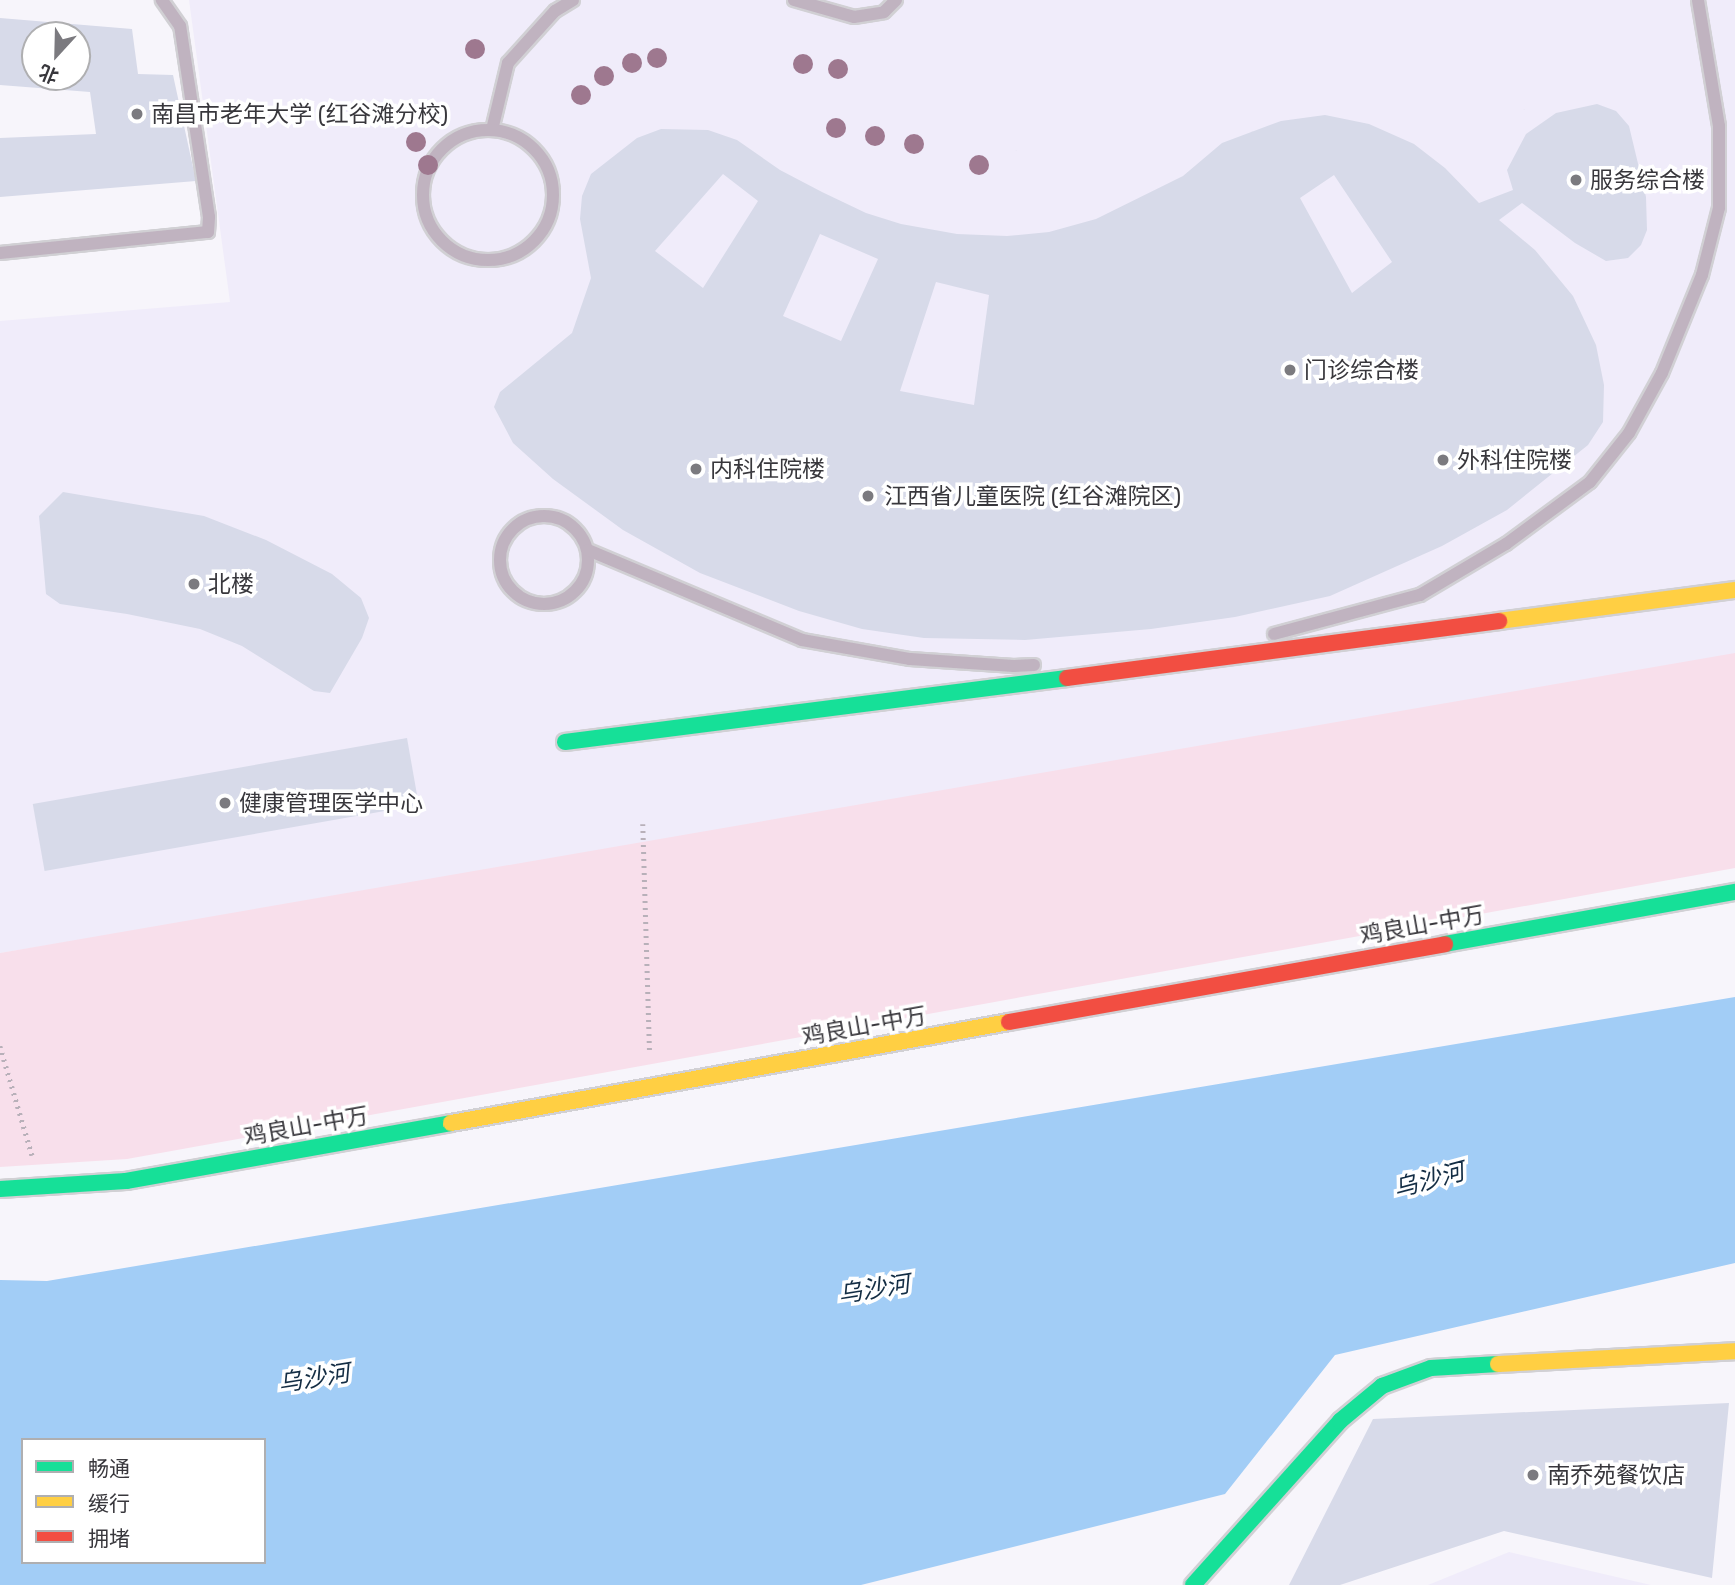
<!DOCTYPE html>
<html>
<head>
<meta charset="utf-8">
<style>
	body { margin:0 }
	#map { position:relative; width:1735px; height:1585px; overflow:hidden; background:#f7f5fb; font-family:Rubik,"Noto Sans SC",sans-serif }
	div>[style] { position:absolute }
	.built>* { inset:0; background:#f0ecfa }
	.green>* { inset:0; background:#f8dfeb }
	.water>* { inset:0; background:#a2cdf6 }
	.building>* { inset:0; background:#d7dae9; transform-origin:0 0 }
	.path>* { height:4.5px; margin-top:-2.25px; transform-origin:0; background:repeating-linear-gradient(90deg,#b8b0b9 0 2px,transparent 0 7px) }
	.roads { filter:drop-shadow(2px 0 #d1d0d4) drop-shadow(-2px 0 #d1d0d4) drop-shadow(0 2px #d1d0d4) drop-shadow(0 -2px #d1d0d4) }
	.lane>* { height:12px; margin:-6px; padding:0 6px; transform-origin:6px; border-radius:6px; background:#c0b3c0 }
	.lane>.ring { margin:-6px; padding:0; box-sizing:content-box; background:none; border:12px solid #c0b3c0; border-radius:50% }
	.fast>* { height:16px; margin:-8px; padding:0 8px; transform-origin:8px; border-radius:8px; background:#16e098 }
	.slow>* { height:16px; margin:-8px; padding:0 8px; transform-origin:8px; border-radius:8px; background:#ffcf43 }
	.jam>* { height:16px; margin:-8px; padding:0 8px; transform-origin:8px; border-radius:8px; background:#f24e42 }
	.trees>* { width:20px; height:20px; margin:-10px; border-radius:50%; background:#9e788f }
	.dots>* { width:19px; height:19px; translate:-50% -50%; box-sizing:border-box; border:4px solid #fff; border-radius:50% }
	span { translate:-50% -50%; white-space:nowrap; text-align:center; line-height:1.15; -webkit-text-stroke:7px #fff; paint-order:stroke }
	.poi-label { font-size:23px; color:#38373c }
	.left { translate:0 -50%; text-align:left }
	.street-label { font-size:23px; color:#38373c }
	.water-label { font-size:24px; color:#132d44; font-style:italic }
	.legend { position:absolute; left:21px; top:1438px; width:245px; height:126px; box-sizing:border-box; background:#fff; border:2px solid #afafb1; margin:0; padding:9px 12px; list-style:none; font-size:21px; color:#38373c }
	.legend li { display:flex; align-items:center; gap:14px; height:35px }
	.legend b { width:35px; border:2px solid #afafb1 }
	.north { position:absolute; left:21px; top:21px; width:70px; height:70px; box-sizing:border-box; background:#fff; border:2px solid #afafb1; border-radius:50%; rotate:202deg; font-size:19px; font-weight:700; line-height:28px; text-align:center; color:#38373c }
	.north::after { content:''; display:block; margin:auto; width:24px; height:32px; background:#7b7a7f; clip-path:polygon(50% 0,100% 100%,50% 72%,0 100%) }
</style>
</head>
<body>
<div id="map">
	<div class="built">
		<i style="clip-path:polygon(189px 0,1735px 0,1735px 670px,0 953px,0 321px,230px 302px)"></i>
		<i style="clip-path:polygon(1509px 1552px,1651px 1585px,1428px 1585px)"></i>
	</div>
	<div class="green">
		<i style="clip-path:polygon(1735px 653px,1735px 868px,127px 1159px,0 1167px,0 953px)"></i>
	</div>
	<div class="water">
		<i style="clip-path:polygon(evenodd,1735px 997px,1735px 1263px,1335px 1355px,1225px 1494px,861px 1585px,0 1585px,0 1280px,47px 1281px,1735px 997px,23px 1440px,264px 1440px,264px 1562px,23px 1562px,23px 1440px)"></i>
	</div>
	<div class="building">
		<i style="clip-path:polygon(evenodd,0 18px,132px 29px,138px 74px,173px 75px,196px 181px,0 197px,0 138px,96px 134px,90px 92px,0 85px,0 18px,35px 35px,77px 35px,77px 77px,35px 77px,35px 35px)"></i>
		<i style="clip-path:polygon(evenodd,1597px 104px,1616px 111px,1629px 126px,1646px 197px,1647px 230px,1641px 245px,1628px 258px,1606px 261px,1575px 243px,1522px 203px,1499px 220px,1535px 250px,1573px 296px,1596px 345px,1604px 385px,1603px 422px,1588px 445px,1507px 510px,1442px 546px,1330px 596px,1235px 617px,1151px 629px,1025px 640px,924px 638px,862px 629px,799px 611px,700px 573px,623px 530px,553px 479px,513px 443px,494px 407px,500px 392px,572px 333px,591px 278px,580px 219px,582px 196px,591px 174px,637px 138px,661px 129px,708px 130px,737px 140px,780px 170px,822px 192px,866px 213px,901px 224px,957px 234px,1007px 236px,1049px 232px,1096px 219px,1183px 176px,1222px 143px,1281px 121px,1325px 115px,1369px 124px,1414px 144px,1445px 168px,1479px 203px,1513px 190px,1507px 170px,1526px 134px,1556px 113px,1597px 104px,723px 174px,758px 201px,703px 288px,655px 251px,723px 174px,1597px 104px,1334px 175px,1392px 262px,1352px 293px,1300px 198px,1334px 175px,1597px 104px,820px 234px,878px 259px,841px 341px,783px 316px,820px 234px,1597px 104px,936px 282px,989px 295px,974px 405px,900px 391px,936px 282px)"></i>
		<i style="clip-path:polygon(63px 492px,204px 516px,266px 540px,332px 574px,361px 598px,369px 618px,362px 638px,330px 693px,314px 691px,242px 646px,200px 629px,127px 614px,60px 604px,46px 594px,39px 516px)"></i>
		<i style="left:407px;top:738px;width:68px;height:380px;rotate:80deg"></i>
		<i style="clip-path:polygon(1729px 1403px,1712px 1578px,1504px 1531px,1340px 1585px,1289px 1585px,1373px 1419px)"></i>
	</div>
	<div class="path">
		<i style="left:643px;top:824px;width:230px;rotate:88.3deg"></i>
		<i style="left:0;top:1046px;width:114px;rotate:73.6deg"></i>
	</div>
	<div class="roads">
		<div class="lane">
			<i style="left:794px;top:0;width:62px;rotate:15.8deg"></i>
			<i style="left:854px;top:17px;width:30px;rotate:-9deg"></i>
			<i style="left:884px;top:12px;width:17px;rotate:-45deg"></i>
			<i style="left:492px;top:130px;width:69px;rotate:-76.6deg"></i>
			<i style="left:508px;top:63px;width:70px;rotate:-47.9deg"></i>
			<i style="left:555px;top:11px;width:21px;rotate:-31deg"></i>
			<i class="ring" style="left:423px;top:130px;width:118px;height:118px"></i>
			<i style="left:0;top:253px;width:209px;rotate:-5.8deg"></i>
			<i style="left:208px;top:232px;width:15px;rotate:-86deg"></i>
			<i style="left:209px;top:217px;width:193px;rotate:-98.6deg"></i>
			<i style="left:180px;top:26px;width:32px;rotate:-125deg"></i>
			<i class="ring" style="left:500px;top:516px;width:76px;height:76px"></i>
			<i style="left:588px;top:550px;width:232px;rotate:22.8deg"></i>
			<i style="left:802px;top:640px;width:110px;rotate:10deg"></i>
			<i style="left:910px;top:659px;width:104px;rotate:3.9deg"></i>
			<i style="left:1014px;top:666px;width:20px;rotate:-3deg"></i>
			<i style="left:1274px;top:634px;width:151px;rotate:-15deg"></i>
			<i style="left:1420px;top:595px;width:100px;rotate:-30.7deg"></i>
			<i style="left:1506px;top:544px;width:104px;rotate:-36.4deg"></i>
			<i style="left:1590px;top:482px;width:63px;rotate:-51.5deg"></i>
			<i style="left:1629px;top:433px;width:68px;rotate:-61.2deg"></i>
			<i style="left:1662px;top:373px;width:106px;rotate:-67.8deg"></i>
			<i style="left:1702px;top:275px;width:69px;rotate:-75.8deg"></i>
			<i style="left:1719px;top:208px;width:82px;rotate:-90deg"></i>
			<i style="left:1719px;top:126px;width:128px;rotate:-99.5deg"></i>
		</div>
		<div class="fast">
			<i style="left:565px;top:742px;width:506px;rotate:-7.27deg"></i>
			<i style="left:1445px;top:944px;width:295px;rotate:-10.2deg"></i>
			<i style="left:0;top:1189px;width:126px;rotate:-3.6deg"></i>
			<i style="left:126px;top:1181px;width:330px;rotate:-10.1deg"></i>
			<i style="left:1193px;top:1585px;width:220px;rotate:-48.1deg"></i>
			<i style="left:1340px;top:1421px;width:55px;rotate:-39.8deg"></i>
			<i style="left:1382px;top:1386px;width:52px;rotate:-20.2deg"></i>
			<i style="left:1431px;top:1368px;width:67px;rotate:-3.4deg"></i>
		</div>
		<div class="slow">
			<i style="left:1499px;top:621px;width:238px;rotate:-7.5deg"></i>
			<i style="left:451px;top:1123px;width:567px;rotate:-10.26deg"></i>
			<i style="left:1498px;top:1364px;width:237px;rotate:-3.1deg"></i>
		</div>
		<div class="jam">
			<i style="left:1067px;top:678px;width:436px;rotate:-7.5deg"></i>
			<i style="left:1009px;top:1022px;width:443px;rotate:-10.1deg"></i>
		</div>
	</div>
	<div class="trees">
		<i style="left:475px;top:49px"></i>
		<i style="left:657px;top:58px"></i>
		<i style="left:632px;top:63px"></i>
		<i style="left:803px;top:64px"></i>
		<i style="left:838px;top:69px"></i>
		<i style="left:604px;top:76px"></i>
		<i style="left:581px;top:95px"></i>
		<i style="left:836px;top:128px"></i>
		<i style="left:875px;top:136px"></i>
		<i style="left:416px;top:142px"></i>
		<i style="left:914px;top:144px"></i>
		<i style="left:428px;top:165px"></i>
		<i style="left:979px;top:165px"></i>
	</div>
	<div class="dots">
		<i style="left:137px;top:114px;background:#7b7a7f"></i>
		<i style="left:1576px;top:180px;background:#7b7a7f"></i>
		<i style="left:1290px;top:370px;background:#7b7a7f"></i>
		<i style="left:1443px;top:460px;background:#7b7a7f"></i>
		<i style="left:696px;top:469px;background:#7b7a7f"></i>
		<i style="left:868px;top:496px;background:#7b7a7f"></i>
		<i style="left:194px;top:584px;background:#7b7a7f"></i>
		<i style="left:225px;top:803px;background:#7b7a7f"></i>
		<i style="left:1533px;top:1475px;background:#7b7a7f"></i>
	</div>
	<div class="poi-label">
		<span class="left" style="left:151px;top:114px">南昌市老年大学 (红谷滩分校)</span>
		<span class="left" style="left:1590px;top:180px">服务综合楼</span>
		<span class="left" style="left:1304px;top:370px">门诊综合楼</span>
		<span class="left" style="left:1457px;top:460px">外科住院楼</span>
		<span class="left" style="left:710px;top:469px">内科住院楼</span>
		<span class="left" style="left:884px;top:496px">江西省儿童医院 (红谷滩院区)</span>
		<span class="left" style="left:208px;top:584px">北楼</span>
		<span class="left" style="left:239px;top:803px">健康管理医学中心</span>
		<span class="left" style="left:1547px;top:1475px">南乔苑餐饮店</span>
	</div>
	<div class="street-label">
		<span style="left:1422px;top:925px;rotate:-10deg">鸡良山-中万</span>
		<span style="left:864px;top:1026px;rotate:-10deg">鸡良山-中万</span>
		<span style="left:306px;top:1126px;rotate:-10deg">鸡良山-中万</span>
	</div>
	<div class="water-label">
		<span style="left:1429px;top:1181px;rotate:-15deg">乌沙河</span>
		<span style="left:874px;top:1290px;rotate:-9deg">乌沙河</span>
		<span style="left:314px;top:1379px;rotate:-9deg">乌沙河</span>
	</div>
	<ul class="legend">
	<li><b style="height:9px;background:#16e098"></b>畅通</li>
	<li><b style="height:9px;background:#ffcf43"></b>缓行</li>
	<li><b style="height:9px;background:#f24e42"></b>拥堵</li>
	</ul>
	<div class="north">北</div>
</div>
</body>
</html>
